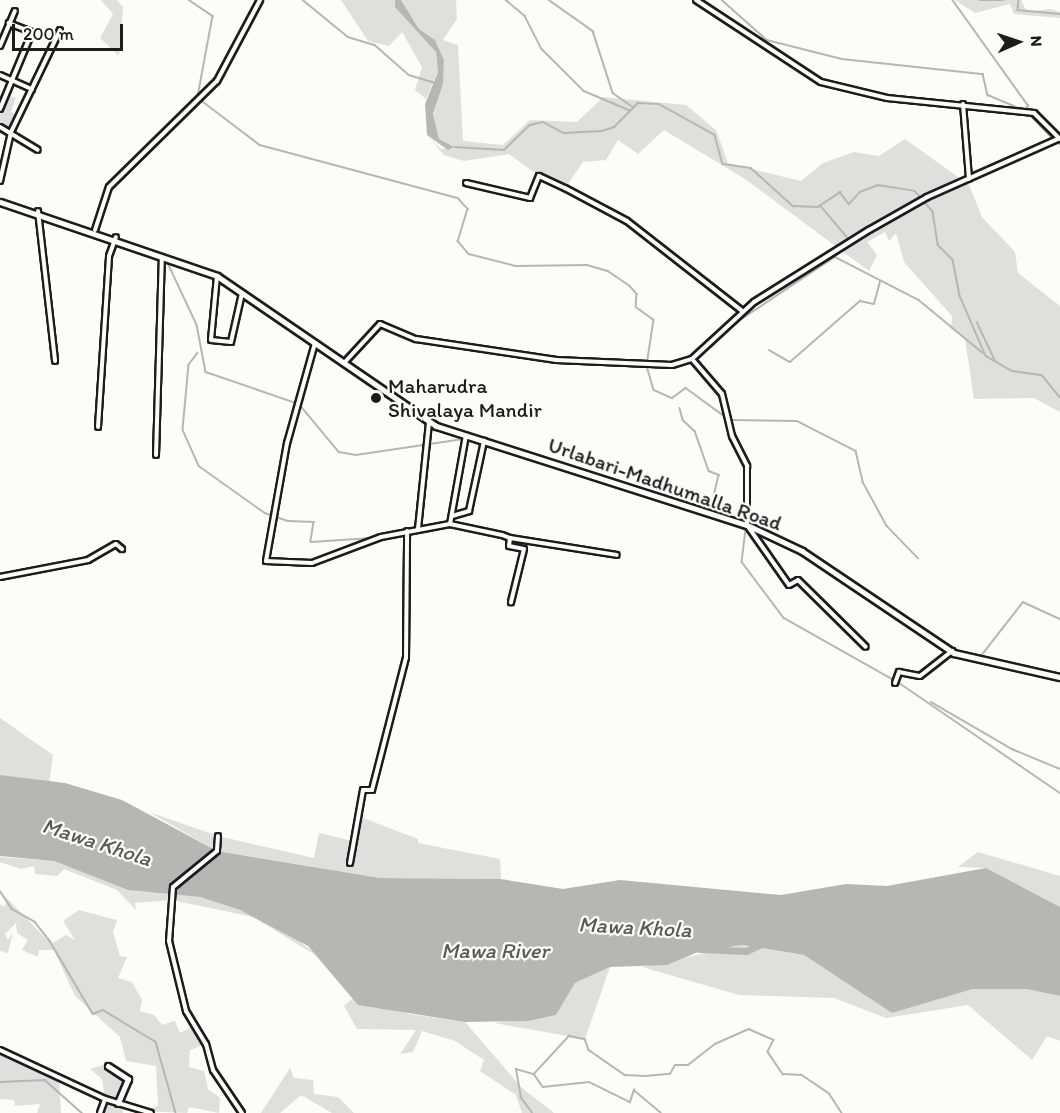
<!DOCTYPE html>
<html>
<head>
<meta charset="utf-8">
<style>
	body { margin:0 }
	#map { position:relative; width:1060px; height:1113px; overflow:hidden; background:#fdfcf7; font-family:Itim,sans-serif }
	div>[style] { position:absolute }
	.green>* { inset:0; background:#e0dfdb }
	.water>* { inset:0; background:#b7b6b2 }
	.stream>* { height:1.5px; margin:-0.75px; padding:0 0.75px; transform-origin:0.75px; border-radius:0.75px; background:#b7b6b2 }
	.river>* { height:7px; margin:-3.5px; padding:0 3.5px; transform-origin:3.5px; border-radius:3.5px; background:#b7b6b2 }
	.roads { filter:drop-shadow(2px 0 #1c1c1c) drop-shadow(-2px 0 #1c1c1c) drop-shadow(0 2px #1c1c1c) drop-shadow(0 -2px #1c1c1c) }
	.minor>* { height:4px; margin:-2px; padding:0 2px; transform-origin:2px; border-radius:2px; background:#fdfcf7 }
	.tertiary>* { height:5px; margin:-2.5px; padding:0 2.5px; transform-origin:2.5px; border-radius:2.5px; background:#fdfcf7 }
	.secondary>* { height:5px; margin:-2.5px; padding:0 2.5px; transform-origin:2.5px; border-radius:2.5px; background:#fdfcf7 }
	.dots>* { width:16px; height:16px; translate:-50% -50%; box-sizing:border-box; border:3px solid #fdfcf7; border-radius:50% }
	span { translate:-50% -50%; white-space:nowrap; text-align:center; line-height:1.15; -webkit-text-stroke:4.5px #fdfcf7; paint-order:stroke }
	.poi-label { font-size:21px; color:#1c1c1c }
	.left { translate:0 -50%; text-align:left }
	.street-label { font-size:21px; color:#1c1c1c }
	.water-label { font-size:22px; color:#5a5a58; font-style:italic }
	.north { position:absolute; left:988px; top:12px; width:60px; height:60px; -webkit-text-stroke:4px #fdfcf7; paint-order:stroke; rotate:87deg; font-size:16px; font-weight:700; line-height:24px; text-align:center; color:#1c1c1c }
	.north::after { content:''; display:block; margin:auto; width:21px; height:27px; background:#1c1c1c; clip-path:polygon(50% 0,100% 100%,50% 72%,0 100%) }
	.scale { position:absolute; left:12px; top:24px; width:111px; height:27px; box-sizing:border-box; border:3px solid #1c1c1c; border-top:0; padding-left:8px; font-size:18px; line-height:21px; white-space:nowrap; color:#1c1c1c; -webkit-text-stroke:4px #fdfcf7; paint-order:stroke }
</style>
</head>
<body>
<div id="map">
	<div class="green">
		<i style="clip-path:polygon(101px 0,117px 0,123px 7px,119px 56px,100px 38px,113px 14px)"></i>
		<i style="clip-path:polygon(341px 0,395px 0,436px 52px,438px 71px,426px 99px,415px 90px,422px 67px,402px 32px,389px 46px,368px 41px)"></i>
		<i style="clip-path:polygon(401px 0,456px 0,457px 19px,443px 40px,458px 45px,463px 141px,503px 145px,530px 120px,577px 122px,603px 97px,686px 105px,716px 130px,728px 163px,801px 181px,823px 163px,854px 152px,879px 156px,905px 139px,969px 185px,982px 217px,1015px 252px,1018px 273px,1060px 306px,1060px 412px,1034px 398px,974px 399px,965px 339px,951px 329px,952px 316px,904px 262px,896px 233px,889px 241px,885px 232px,867px 242px,877px 255px,869px 271px,745px 179px,664px 130px,638px 154px,618px 140px,606px 160px,583px 162px,565px 188px,553px 186px,509px 154px,464px 161px,444px 155px,427px 135px,441px 149px,453px 147px,439px 139px,433px 115px,443px 84px,444px 60px,435px 40px,419px 29px)"></i>
		<i style="clip-path:polygon(955px 0,1021px 0,1027px 12px,1050px 9px,1060px 12px,1060px 18px,1014px 14px,1010px 4px,975px 13px)"></i>
		<i style="clip-path:polygon(0 96px,16px 97px,11px 112px,19px 116px,10px 137px,0 134px)"></i>
		<i style="clip-path:polygon(0 718px,53px 755px,49px 785px,0 775px)"></i>
		<i style="clip-path:polygon(149px 812px,218px 836px,314px 858px,319px 833px,352px 841px,358px 816px,418px 839px,418px 843px,500px 859px,501px 879px,380px 878px,217px 851px)"></i>
		<i style="clip-path:polygon(978px 852px,1060px 876px,1060px 907px,986px 868px,958px 867px)"></i>
		<i style="clip-path:polygon(0 857px,54px 861px,128px 890px,200px 897px,240px 910px,282px 928px,325px 961px,253px 917px,172px 900px,135px 903px,136px 910px,117px 890px,64px 869px,57px 876px,35px 874px,34px 866px,21px 869px,0 862px)"></i>
		<i style="clip-path:polygon(0 891px,51px 944px,66px 935px,75px 940px,63px 921px,79px 910px,117px 920px,113px 932px,120px 956px,127px 957px,118px 978px,132px 982px,142px 1000px,140px 1011px,154px 1015px,162px 1025px,175px 1021px,180px 1033px,194px 1026px,206px 1044px,190px 1050px,189px 1067px,204px 1071px,208px 1089px,220px 1098px,219px 1113px,189px 1107px,187px 1113px,142px 1111px,158px 1106px,156px 1066px,126px 1061px,120px 1037px,75px 996px,54px 950px,39px 950px,38px 957px,22px 950px,28px 940px,17px 933px,16px 923px,5px 934px,8px 940px,13px 932px,8px 953px,0 951px,0 904px,4px 907px,6px 902px)"></i>
		<i style="clip-path:polygon(743px 945px,804px 955px,892px 1013px,973px 989px,1026px 989px,1060px 996px,1060px 1041px,1047px 1036px,1032px 1060px,968px 1005px,886px 1018px,834px 998px,739px 995px,642px 967px)"></i>
		<i style="clip-path:polygon(610px 967px,585px 1039px,494px 1023px,556px 1015px,575px 983px)"></i>
		<i style="clip-path:polygon(354px 997px,409px 1014px,465px 1022px,522px 1088px,554px 1113px,522px 1113px,516px 1095px,480px 1071px,484px 1060px,455px 1041px,422px 1031px,413px 1052px,400px 1054px,416px 1030px,357px 1029px,344px 1006px)"></i>
		<i style="clip-path:polygon(0 1050px,59px 1077px,61px 1113px,37px 1113px,40px 1104px,15px 1106px,14px 1100px,0 1099px)"></i>
		<i style="clip-path:polygon(108px 1063px,128px 1079px,123px 1113px,100px 1113px,105px 1099px,102px 1079px,90px 1069px)"></i>
		<i style="clip-path:polygon(290px 1068px,294px 1078px,313px 1080px,314px 1094px,338px 1097px,354px 1113px,332px 1113px,301px 1095px,280px 1113px,261px 1113px)"></i>
	</div>
	<div class="water">
		<i style="clip-path:polygon(401px 0,419px 29px,435px 40px,444px 60px,443px 84px,433px 114px,439px 139px,454px 147px,448px 150px,427px 135px,425px 104px,438px 72px,436px 52px,395px 7px,395px 0)"></i>
		<i style="clip-path:polygon(0 775px,65px 783px,122px 800px,217px 851px,380px 878px,501px 879px,563px 889px,620px 880px,781px 895px,846px 884px,887px 886px,986px 868px,1060px 907px,1060px 996px,1026px 989px,973px 989px,892px 1013px,804px 955px,743px 945px,698px 952px,667px 965px,610px 967px,575px 983px,556px 1015px,528px 1021px,465px 1022px,358px 1005px,308px 946px,240px 910px,200px 897px,128px 890px,54px 861px,0 856px)"></i>
	</div>
	<div class="stream">
		<i style="left:189px;top:0;width:29px;rotate:34deg"></i>
		<i style="left:213px;top:16px;width:82px;rotate:100.5deg"></i>
		<i style="left:303px;top:0;width:58px;rotate:39.4deg"></i>
		<i style="left:348px;top:37px;width:28px;rotate:17deg"></i>
		<i style="left:375px;top:45px;width:45px;rotate:41.4deg"></i>
		<i style="left:409px;top:75px;width:28px;rotate:17deg"></i>
		<i style="left:506px;top:0;width:25px;rotate:40deg"></i>
		<i style="left:525px;top:16px;width:36px;rotate:63deg"></i>
		<i style="left:541px;top:48px;width:61px;rotate:45deg"></i>
		<i style="left:584px;top:91px;width:49px;rotate:22.9deg"></i>
		<i style="left:549px;top:0;width:54px;rotate:35.2deg"></i>
		<i style="left:593px;top:31px;width:65px;rotate:72.1deg"></i>
		<i style="left:613px;top:93px;width:24px;rotate:35deg"></i>
		<i style="left:722px;top:0;width:60px;rotate:41.6deg"></i>
		<i style="left:767px;top:40px;width:77px;rotate:14.2deg"></i>
		<i style="left:842px;top:59px;width:142px;rotate:6.1deg"></i>
		<i style="left:983px;top:74px;width:22px;rotate:77deg"></i>
		<i style="left:988px;top:95px;width:39px;rotate:23deg"></i>
		<i style="left:1024px;top:110px;width:6px;rotate:-45deg"></i>
		<i style="left:1028px;top:106px;width:130px;rotate:-125.6deg"></i>
		<i style="left:980px;top:0;width:23px"></i>
		<i style="left:1019px;top:0;width:10px;rotate:96deg"></i>
		<i style="left:1018px;top:10px;width:42px;rotate:5.4deg"></i>
		<i style="left:202px;top:101px;width:73px;rotate:37.2deg"></i>
		<i style="left:260px;top:145px;width:205px;rotate:15deg"></i>
		<i style="left:458px;top:198px;width:15px;rotate:48deg"></i>
		<i style="left:468px;top:209px;width:34px;rotate:107deg"></i>
		<i style="left:458px;top:241px;width:17px;rotate:50deg"></i>
		<i style="left:469px;top:254px;width:49px;rotate:14.3deg"></i>
		<i style="left:516px;top:266px;width:71px;rotate:-0.8deg"></i>
		<i style="left:587px;top:265px;width:22px;rotate:16deg"></i>
		<i style="left:608px;top:271px;width:25px;rotate:34deg"></i>
		<i style="left:629px;top:285px;width:12px;rotate:48deg"></i>
		<i style="left:637px;top:294px;width:13px;rotate:94deg"></i>
		<i style="left:636px;top:307px;width:22px;rotate:36deg"></i>
		<i style="left:654px;top:320px;width:47px;rotate:98.7deg"></i>
		<i style="left:647px;top:366px;width:25px;rotate:74deg"></i>
		<i style="left:654px;top:390px;width:20px;rotate:24deg"></i>
		<i style="left:672px;top:398px;width:17px;rotate:-36deg"></i>
		<i style="left:686px;top:388px;width:51px;rotate:36.2deg"></i>
		<i style="left:1031px;top:116px;width:32px;rotate:46deg"></i>
		<i style="left:1058px;top:143px;width:2px;rotate:27deg"></i>
		<i style="left:455px;top:147px;width:49px;rotate:3.5deg"></i>
		<i style="left:504px;top:150px;width:36px;rotate:-44deg"></i>
		<i style="left:530px;top:125px;width:13px;rotate:-13deg"></i>
		<i style="left:543px;top:122px;width:24px;rotate:28deg"></i>
		<i style="left:564px;top:133px;width:38px;rotate:-3deg"></i>
		<i style="left:602px;top:131px;width:13px;rotate:-18deg"></i>
		<i style="left:614px;top:127px;width:34px;rotate:-45deg"></i>
		<i style="left:638px;top:103px;width:21px;rotate:3deg"></i>
		<i style="left:659px;top:104px;width:64px;rotate:29deg"></i>
		<i style="left:715px;top:135px;width:30px;rotate:75deg"></i>
		<i style="left:723px;top:164px;width:28px;rotate:8deg"></i>
		<i style="left:751px;top:168px;width:57px;rotate:42.1deg"></i>
		<i style="left:793px;top:206px;width:25px;rotate:2deg"></i>
		<i style="left:818px;top:207px;width:27px;rotate:-34deg"></i>
		<i style="left:840px;top:192px;width:15px;rotate:53deg"></i>
		<i style="left:849px;top:204px;width:16px;rotate:-47deg"></i>
		<i style="left:860px;top:192px;width:19px;rotate:-21deg"></i>
		<i style="left:878px;top:185px;width:37px;rotate:9deg"></i>
		<i style="left:915px;top:191px;width:28px;rotate:49deg"></i>
		<i style="left:933px;top:212px;width:33px;rotate:81deg"></i>
		<i style="left:938px;top:245px;width:21px;rotate:45deg"></i>
		<i style="left:953px;top:260px;width:37px;rotate:79deg"></i>
		<i style="left:960px;top:296px;width:65px;rotate:66.6deg"></i>
		<i style="left:986px;top:356px;width:30px;rotate:30deg"></i>
		<i style="left:1012px;top:371px;width:30px;rotate:8deg"></i>
		<i style="left:1042px;top:375px;width:28px;rotate:51deg"></i>
		<i style="left:820px;top:205px;width:43px;rotate:49.7deg"></i>
		<i style="left:168px;top:263px;width:68px;rotate:64.9deg"></i>
		<i style="left:197px;top:325px;width:48px;rotate:79.2deg"></i>
		<i style="left:206px;top:372px;width:95px;rotate:19deg"></i>
		<i style="left:977px;top:322px;width:42px;rotate:64.7deg"></i>
		<i style="left:731px;top:326px;width:125px;rotate:-33.6deg"></i>
		<i style="left:835px;top:257px;width:94px;rotate:27.1deg"></i>
		<i style="left:919px;top:300px;width:83px;rotate:39.6deg"></i>
		<i style="left:769px;top:350px;width:24px;rotate:30deg"></i>
		<i style="left:790px;top:362px;width:93px;rotate:-41.1deg"></i>
		<i style="left:860px;top:301px;width:14px;rotate:12deg"></i>
		<i style="left:874px;top:304px;width:23px;rotate:-75deg"></i>
		<i style="left:198px;top:353px;width:15px;rotate:127deg"></i>
		<i style="left:189px;top:365px;width:65px;rotate:95.3deg"></i>
		<i style="left:183px;top:430px;width:39px;rotate:66deg"></i>
		<i style="left:199px;top:466px;width:81px;rotate:35.5deg"></i>
		<i style="left:265px;top:513px;width:24px;rotate:19deg"></i>
		<i style="left:288px;top:521px;width:26px;rotate:2deg"></i>
		<i style="left:314px;top:522px;width:20px;rotate:99deg"></i>
		<i style="left:311px;top:542px;width:61px;rotate:-3.8deg"></i>
		<i style="left:668px;top:367px;width:25px;rotate:-12deg"></i>
		<i style="left:300px;top:405px;width:61px;rotate:50.3deg"></i>
		<i style="left:339px;top:452px;width:17px;rotate:10deg"></i>
		<i style="left:356px;top:455px;width:110px;rotate:-8.4deg"></i>
		<i style="left:465px;top:439px;width:30px;rotate:15deg"></i>
		<i style="left:680px;top:408px;width:12px;rotate:76deg"></i>
		<i style="left:683px;top:420px;width:16px;rotate:43deg"></i>
		<i style="left:695px;top:431px;width:42px;rotate:70.7deg"></i>
		<i style="left:709px;top:471px;width:11px;rotate:22deg"></i>
		<i style="left:719px;top:475px;width:36px;rotate:103deg"></i>
		<i style="left:731px;top:420px;width:66px;rotate:0.9deg"></i>
		<i style="left:797px;top:421px;width:66px;rotate:27deg"></i>
		<i style="left:856px;top:451px;width:32px;rotate:77deg"></i>
		<i style="left:863px;top:482px;width:50px;rotate:61.4deg"></i>
		<i style="left:887px;top:526px;width:45px;rotate:45.9deg"></i>
		<i style="left:602px;top:481px;width:152px;rotate:18.8deg"></i>
		<i style="left:746px;top:530px;width:32px;rotate:97deg"></i>
		<i style="left:742px;top:562px;width:70px;rotate:53.1deg"></i>
		<i style="left:784px;top:618px;width:126px;rotate:29.4deg"></i>
		<i style="left:749px;top:522px;width:59px;rotate:26.1deg"></i>
		<i style="left:888px;top:606px;width:66px;rotate:33.9deg"></i>
		<i style="left:981px;top:656px;width:68px;rotate:-52.1deg"></i>
		<i style="left:1023px;top:602px;width:41px;rotate:24.7deg"></i>
		<i style="left:898px;top:682px;width:196px;rotate:34.4deg"></i>
		<i style="left:931px;top:702px;width:94px;rotate:30.1deg"></i>
		<i style="left:1012px;top:749px;width:52px;rotate:22.6deg"></i>
		<i style="left:0;top:891px;width:22px;rotate:56deg"></i>
		<i style="left:12px;top:909px;width:26px;rotate:29deg"></i>
		<i style="left:35px;top:922px;width:24px;rotate:52deg"></i>
		<i style="left:50px;top:941px;width:85px;rotate:59.5deg"></i>
		<i style="left:93px;top:1014px;width:11px;rotate:-22deg"></i>
		<i style="left:103px;top:1010px;width:62px;rotate:31.1deg"></i>
		<i style="left:156px;top:1042px;width:74px;rotate:74.3deg"></i>
		<i style="left:534px;top:1074px;width:16px;rotate:55deg"></i>
		<i style="left:543px;top:1087px;width:46px;rotate:-6.2deg"></i>
		<i style="left:589px;top:1082px;width:46px;rotate:26deg"></i>
		<i style="left:630px;top:1102px;width:13px;rotate:-72deg"></i>
		<i style="left:634px;top:1090px;width:35px;rotate:40deg"></i>
		<i style="left:0;top:1082px;width:45px;rotate:-2.5deg"></i>
		<i style="left:45px;top:1080px;width:50px;rotate:41.7deg"></i>
		<i style="left:532px;top:1113px;width:19px;rotate:-126deg"></i>
		<i style="left:521px;top:1098px;width:29px;rotate:-100deg"></i>
		<i style="left:516px;top:1069px;width:19px;rotate:16deg"></i>
		<i style="left:534px;top:1074px;width:52px;rotate:-47.4deg"></i>
		<i style="left:569px;top:1036px;width:16px;rotate:11deg"></i>
		<i style="left:585px;top:1039px;width:12px;rotate:70deg"></i>
		<i style="left:589px;top:1050px;width:44px;rotate:34.8deg"></i>
		<i style="left:625px;top:1075px;width:20px;rotate:3deg"></i>
		<i style="left:645px;top:1076px;width:25px;rotate:-5deg"></i>
		<i style="left:670px;top:1074px;width:10px;rotate:-61deg"></i>
		<i style="left:675px;top:1065px;width:13px"></i>
		<i style="left:688px;top:1065px;width:34px;rotate:-38deg"></i>
		<i style="left:715px;top:1044px;width:37px;rotate:-24deg"></i>
		<i style="left:749px;top:1029px;width:27px;rotate:24deg"></i>
		<i style="left:774px;top:1040px;width:13px;rotate:117deg"></i>
		<i style="left:768px;top:1052px;width:27px;rotate:56deg"></i>
		<i style="left:783px;top:1074px;width:19px;rotate:3deg"></i>
		<i style="left:802px;top:1075px;width:32px;rotate:34deg"></i>
		<i style="left:829px;top:1093px;width:24px;rotate:57deg"></i>
	</div>
	<div class="river">
		<i style="left:699px;top:949px;width:47px;rotate:2.4deg"></i>
		<i style="left:746px;top:951px;width:17px;rotate:-24deg"></i>
	</div>
	<div class="roads">
		<div class="minor">
			<i style="left:696px;top:0;width:149px;rotate:33.3deg"></i>
			<i style="left:821px;top:82px;width:68px;rotate:13.6deg"></i>
			<i style="left:887px;top:98px;width:148px;rotate:5.8deg"></i>
			<i style="left:1034px;top:113px;width:37px;rotate:45deg"></i>
			<i style="left:0;top:46px;width:38px;rotate:-67deg"></i>
			<i style="left:0;top:75px;width:35px;rotate:24deg"></i>
			<i style="left:963px;top:104px;width:75px;rotate:85.4deg"></i>
			<i style="left:0;top:109px;width:83px;rotate:-67.4deg"></i>
			<i style="left:32px;top:32px;width:25px;rotate:-159deg"></i>
			<i style="left:0;top:127px;width:44px;rotate:31.2deg"></i>
			<i style="left:0;top:181px;width:50px;rotate:-77.3deg"></i>
			<i style="left:11px;top:132px;width:113px;rotate:-64.3deg"></i>
			<i style="left:466px;top:183px;width:66px;rotate:13.2deg"></i>
			<i style="left:530px;top:198px;width:24px;rotate:-68deg"></i>
			<i style="left:539px;top:176px;width:29px;rotate:25deg"></i>
			<i style="left:565px;top:188px;width:70px;rotate:28deg"></i>
			<i style="left:627px;top:221px;width:146px;rotate:38deg"></i>
			<i style="left:38px;top:211px;width:151px;rotate:83.5deg"></i>
			<i style="left:95px;top:230px;width:45px;rotate:-72deg"></i>
			<i style="left:109px;top:187px;width:151px;rotate:-44.5deg"></i>
			<i style="left:217px;top:81px;width:92px;rotate:-62deg"></i>
			<i style="left:217px;top:276px;width:64px;rotate:95.4deg"></i>
			<i style="left:211px;top:340px;width:20px;rotate:6deg"></i>
			<i style="left:231px;top:342px;width:50px;rotate:-77.3deg"></i>
			<i style="left:315px;top:343px;width:104px;rotate:105.6deg"></i>
			<i style="left:287px;top:443px;width:120px;rotate:100.1deg"></i>
			<i style="left:266px;top:561px;width:46px;rotate:2.5deg"></i>
			<i style="left:312px;top:563px;width:74px;rotate:-20.6deg"></i>
			<i style="left:381px;top:537px;width:70px;rotate:-10.7deg"></i>
			<i style="left:450px;top:524px;width:53px;rotate:11.9deg"></i>
			<i style="left:502px;top:535px;width:9px;rotate:21deg"></i>
			<i style="left:510px;top:538px;width:8px;rotate:97deg"></i>
			<i style="left:509px;top:546px;width:15px;rotate:11deg"></i>
			<i style="left:524px;top:549px;width:55px;rotate:103.8deg"></i>
			<i style="left:692px;top:359px;width:46px;rotate:49.4deg"></i>
			<i style="left:722px;top:394px;width:43px;rotate:76.6deg"></i>
			<i style="left:732px;top:436px;width:34px;rotate:63deg"></i>
			<i style="left:747px;top:466px;width:59px;rotate:90deg"></i>
			<i style="left:747px;top:525px;width:73px;rotate:55deg"></i>
			<i style="left:789px;top:585px;width:10px;rotate:-29deg"></i>
			<i style="left:798px;top:580px;width:95px;rotate:44.6deg"></i>
			<i style="left:344px;top:363px;width:53px;rotate:-47.3deg"></i>
			<i style="left:380px;top:324px;width:39px;rotate:23deg"></i>
			<i style="left:416px;top:339px;width:142px;rotate:8.5deg"></i>
			<i style="left:556px;top:360px;width:116px;rotate:2.5deg"></i>
			<i style="left:672px;top:365px;width:21px;rotate:-17deg"></i>
			<i style="left:692px;top:359px;width:84px;rotate:-42.6deg"></i>
			<i style="left:754px;top:302px;width:136px;rotate:-32.1deg"></i>
			<i style="left:869px;top:230px;width:67px;rotate:-29.6deg"></i>
			<i style="left:927px;top:197px;width:145px;rotate:-23.9deg"></i>
			<i style="left:98px;top:427px;width:171px;rotate:-86.3deg"></i>
			<i style="left:109px;top:256px;width:20px;rotate:-70deg"></i>
			<i style="left:156px;top:455px;width:197px;rotate:-88.3deg"></i>
			<i style="left:452px;top:516px;width:18px;rotate:-16deg"></i>
			<i style="left:469px;top:511px;width:72px;rotate:-77.9deg"></i>
			<i style="left:450px;top:524px;width:90px;rotate:-79.8deg"></i>
			<i style="left:418px;top:529px;width:107px;rotate:-84.1deg"></i>
			<i style="left:510px;top:538px;width:108px;rotate:9deg"></i>
			<i style="left:0;top:577px;width:90px;rotate:-10.9deg"></i>
			<i style="left:88px;top:560px;width:32px;rotate:-30deg"></i>
			<i style="left:116px;top:544px;width:8px;rotate:40deg"></i>
			<i style="left:895px;top:683px;width:12px;rotate:-70deg"></i>
			<i style="left:899px;top:672px;width:21px;rotate:11deg"></i>
			<i style="left:920px;top:676px;width:41px;rotate:-38deg"></i>
			<i style="left:218px;top:836px;width:15px;rotate:94deg"></i>
			<i style="left:217px;top:851px;width:57px;rotate:140.7deg"></i>
			<i style="left:173px;top:887px;width:54px;rotate:94.2deg"></i>
			<i style="left:169px;top:941px;width:72px;rotate:76.3deg"></i>
			<i style="left:186px;top:1011px;width:39px;rotate:59deg"></i>
			<i style="left:206px;top:1044px;width:27px;rotate:75deg"></i>
			<i style="left:213px;top:1070px;width:52px;rotate:56deg"></i>
			<i style="left:350px;top:863px;width:74px;rotate:-79.9deg"></i>
			<i style="left:363px;top:790px;width:9px"></i>
			<i style="left:372px;top:790px;width:136px;rotate:-75.6deg"></i>
			<i style="left:406px;top:658px;width:127px;rotate:-89.5deg"></i>
			<i style="left:0;top:1050px;width:116px;rotate:25deg"></i>
			<i style="left:105px;top:1099px;width:48px;rotate:16.9deg"></i>
			<i style="left:100px;top:1113px;width:15px;rotate:-70deg"></i>
		</div>
		<div class="tertiary">
			<i style="left:108px;top:1066px;width:24px;rotate:33deg"></i>
			<i style="left:128px;top:1079px;width:26px;rotate:113deg"></i>
		</div>
		<div class="secondary">
			<i style="left:0;top:202px;width:229px;rotate:18.8deg"></i>
			<i style="left:217px;top:276px;width:265px;rotate:34.4deg"></i>
			<i style="left:436px;top:426px;width:326px;rotate:17.7deg"></i>
			<i style="left:747px;top:525px;width:61px;rotate:25.3deg"></i>
			<i style="left:802px;top:551px;width:183px;rotate:33.9deg"></i>
			<i style="left:954px;top:653px;width:109px;rotate:12.8deg"></i>
		</div>
	</div>
	<div class="dots">
		<i style="left:376px;top:398px;background:#1c1c1c"></i>
	</div>
	<div class="poi-label">
		<span class="left" style="left:388px;top:398px">Maharudra<br>Shivalaya Mandir</span>
	</div>
	<div class="street-label">
		<span style="left:665px;top:484px;rotate:19deg">Urlabari-Madhumalla Road</span>
	</div>
	<div class="water-label">
		<span style="left:97px;top:842px;rotate:18deg">Mawa Khola</span>
		<span style="left:635px;top:927px;rotate:3deg">Mawa Khola</span>
		<span style="left:495px;top:951px">Mawa River</span>
	</div>
	<div class="north">N</div>
	<div class="scale">200 m</div>
</div>
</body>
</html>
